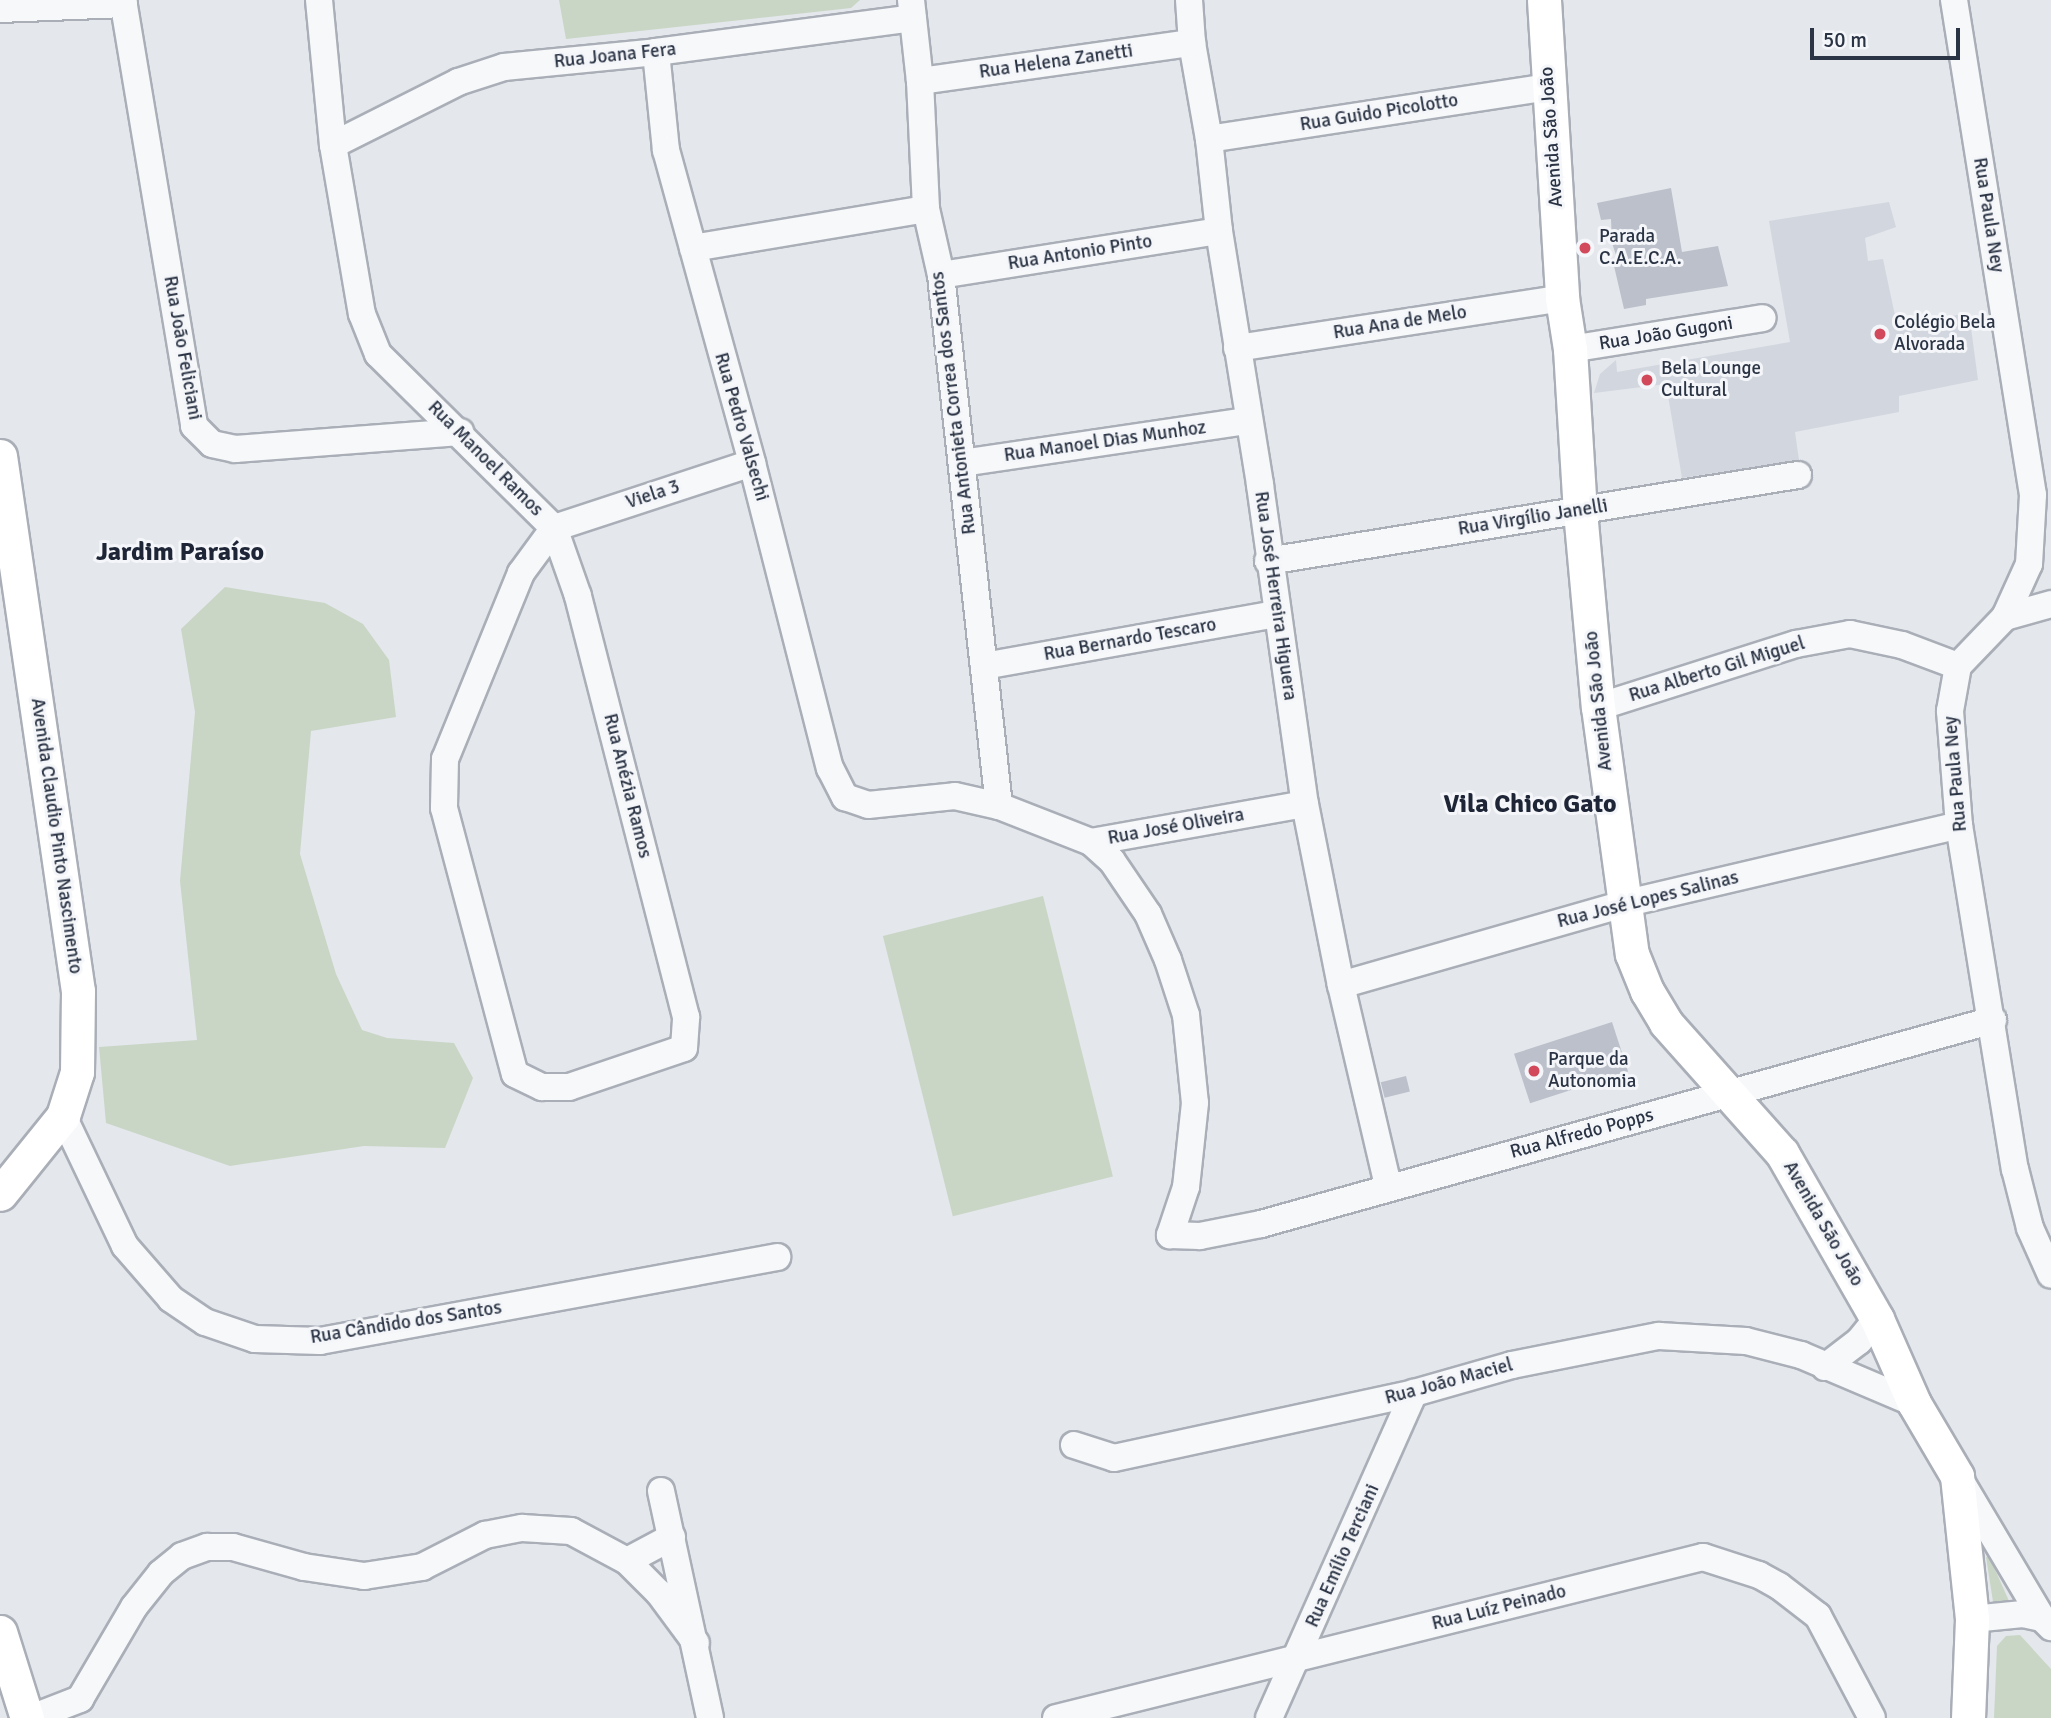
<!DOCTYPE html>
<html>
<head>
<meta charset="utf-8">
<style>
	body { margin:0 }
	#map { position:relative; width:2051px; height:1718px; overflow:hidden; background:#e4e7ec; font-family:Signika,sans-serif }
	div>[style] { position:absolute }
	.built>* { inset:0; background:#d2d6de }
	.green>* { inset:0; background:#c9d6c5; transform-origin:0 0 }
	.building>* { inset:0; background:#bbc0ca; transform-origin:0 0 }
	.roads { filter:drop-shadow(2px 0 #a9aeb7) drop-shadow(-2px 0 #a9aeb7) drop-shadow(0 2px #a9aeb7) drop-shadow(0 -2px #a9aeb7) }
	.minor>* { height:26px; margin:-13px; padding:0 13px; transform-origin:13px; border-radius:13px; background:#f7f8fa }
	.major>* { height:33px; margin:-16.5px; padding:0 16.5px; transform-origin:16.5px; border-radius:16.5px; background:#fff }
	.dots>* { width:19px; height:19px; translate:-50% -50%; box-sizing:border-box; border:4px solid #f4f6f9; border-radius:50% }
	span { translate:-50% -50%; white-space:nowrap; text-align:center; line-height:1.15; -webkit-text-stroke:6px #f4f6f9; paint-order:stroke }
	.street-label { font-size:19px; color:#2b3445 }
	.poi-label { font-size:19px; color:#2b3445 }
	.left { translate:0 -50%; text-align:left }
	.district-label { font-size:26px; color:#1d2536; font-weight:700 }
	.scale { position:absolute; left:1810px; top:28px; width:150px; height:32px; box-sizing:border-box; border:4px solid #2b3445; border-top:0; padding-left:9px; font-size:21px; line-height:24px; white-space:nowrap; color:#2b3445; -webkit-text-stroke:5px #f4f6f9; paint-order:stroke }
</style>
</head>
<body>
<div id="map">
	<div class="built">
		<i style="clip-path:polygon(1889px 202px,1896px 227px,1865px 238px,1868px 261px,1883px 259px,1897px 325px,1969px 313px,1978px 380px,1899px 396px,1899px 412px,1795px 432px,1799px 460px,1682px 478px,1666px 384px,1594px 393px,1600px 374px,1616px 360px,1617px 372px,1790px 342px,1769px 221px)"></i>
	</div>
	<div class="green">
		<i style="clip-path:polygon(559px 0,860px 0,851px 8px,566px 39px)"></i>
		<i style="clip-path:polygon(225px 587px,325px 603px,363px 624px,389px 660px,396px 717px,311px 731px,300px 854px,336px 974px,362px 1030px,387px 1038px,454px 1043px,473px 1078px,445px 1148px,364px 1146px,230px 1166px,106px 1123px,99px 1047px,197px 1040px,180px 881px,195px 712px,181px 629px)"></i>
		<i style="left:1043px;top:896px;width:289px;height:165px;rotate:76deg"></i>
		<i style="clip-path:polygon(1989px 1556px,2009px 1601px,1994px 1608px,1986px 1557px)"></i>
		<i style="clip-path:polygon(2020px 1635px,2051px 1669px,2051px 1718px,1994px 1718px,1997px 1646px,2006px 1636px)"></i>
	</div>
	<div class="building">
		<i style="clip-path:polygon(1671px 188px,1682px 252px,1718px 246px,1728px 286px,1646px 299px,1646px 305px,1624px 309px,1614px 266px,1619px 264px,1612px 243px,1611px 219px,1601px 220px,1597px 203px)"></i>
		<i style="left:1612px;top:1022px;width:52px;height:103px;rotate:72deg"></i>
		<i style="left:1406px;top:1076px;width:16px;height:26px;rotate:76deg"></i>
	</div>
	<div class="roads">
		<div class="minor">
			<i style="left:123px;top:0;width:432px;rotate:80.5deg"></i>
			<i style="left:194px;top:426px;width:25px;rotate:45deg"></i>
			<i style="left:212px;top:444px;width:24px;rotate:12deg"></i>
			<i style="left:235px;top:449px;width:226px;rotate:-4.3deg"></i>
			<i style="left:319px;top:0;width:146px;rotate:84.5deg"></i>
			<i style="left:333px;top:145px;width:171px;rotate:80.3deg"></i>
			<i style="left:362px;top:314px;width:43px;rotate:68.2deg"></i>
			<i style="left:378px;top:354px;width:247px;rotate:44.7deg"></i>
			<i style="left:554px;top:528px;width:56px;rotate:126.3deg"></i>
			<i style="left:521px;top:573px;width:201px;rotate:112.2deg"></i>
			<i style="left:445px;top:759px;width:49px;rotate:91.2deg"></i>
			<i style="left:444px;top:808px;width:275px;rotate:75.1deg"></i>
			<i style="left:515px;top:1074px;width:30px;rotate:26deg"></i>
			<i style="left:542px;top:1087px;width:27px"></i>
			<i style="left:569px;top:1087px;width:121px;rotate:-18.7deg"></i>
			<i style="left:684px;top:1048px;width:31px;rotate:-86deg"></i>
			<i style="left:686px;top:1017px;width:435px;rotate:-104.4deg"></i>
			<i style="left:578px;top:596px;width:72px;rotate:-109.4deg"></i>
			<i style="left:554px;top:528px;width:208px;rotate:-18.2deg"></i>
			<i style="left:911px;top:0;width:81px;rotate:83.7deg"></i>
			<i style="left:920px;top:81px;width:128px;rotate:87.3deg"></i>
			<i style="left:926px;top:209px;width:68px;rotate:77.2deg"></i>
			<i style="left:941px;top:275px;width:534px;rotate:83.77deg"></i>
			<i style="left:1189px;top:0;width:43px;rotate:86deg"></i>
			<i style="left:1192px;top:43px;width:97px;rotate:80deg"></i>
			<i style="left:1209px;top:139px;width:93px;rotate:83.8deg"></i>
			<i style="left:1219px;top:231px;width:257px;rotate:80.8deg"></i>
			<i style="left:1260px;top:485px;width:322px;rotate:82deg"></i>
			<i style="left:1305px;top:804px;width:185px;rotate:78.8deg"></i>
			<i style="left:1341px;top:985px;width:206px;rotate:76.8deg"></i>
			<i style="left:1954px;top:0;width:501px;rotate:80.93deg"></i>
			<i style="left:2033px;top:495px;width:69px;rotate:93.3deg"></i>
			<i style="left:2029px;top:564px;width:58px;rotate:114.4deg"></i>
			<i style="left:2005px;top:617px;width:68px;rotate:133.8deg"></i>
			<i style="left:1958px;top:666px;width:46px;rotate:100.1deg"></i>
			<i style="left:1950px;top:711px;width:114px;rotate:85.5deg"></i>
			<i style="left:1959px;top:825px;width:349px;rotate:80.8deg"></i>
			<i style="left:2015px;top:1169px;width:61px;rotate:75.7deg"></i>
			<i style="left:2030px;top:1228px;width:51px;rotate:65.9deg"></i>
			<i style="left:0;top:9px;width:124px;rotate:-2.3deg"></i>
			<i style="left:656px;top:52px;width:99px;rotate:84.2deg"></i>
			<i style="left:666px;top:150px;width:325px;rotate:74.6deg"></i>
			<i style="left:752px;top:463px;width:315px;rotate:75.7deg"></i>
			<i style="left:830px;top:768px;width:33px;rotate:63deg"></i>
			<i style="left:845px;top:797px;width:24px;rotate:19deg"></i>
			<i style="left:868px;top:805px;width:87px;rotate:-5.9deg"></i>
			<i style="left:955px;top:796px;width:45px;rotate:12.8deg"></i>
			<i style="left:999px;top:806px;width:99px;rotate:21.4deg"></i>
			<i style="left:1091px;top:842px;width:217px;rotate:-10.1deg"></i>
			<i style="left:920px;top:81px;width:275px;rotate:-8deg"></i>
			<i style="left:1209px;top:139px;width:343px;rotate:-8.7deg"></i>
			<i style="left:333px;top:145px;width:140px;rotate:-26.7deg"></i>
			<i style="left:458px;top:82px;width:48px;rotate:-18.1deg"></i>
			<i style="left:504px;top:67px;width:153px;rotate:-5.6deg"></i>
			<i style="left:656px;top:52px;width:259px;rotate:-7.5deg"></i>
			<i style="left:693px;top:248px;width:236px;rotate:-9.5deg"></i>
			<i style="left:941px;top:275px;width:281px;rotate:-9deg"></i>
			<i style="left:1237px;top:348px;width:329px;rotate:-8.7deg"></i>
			<i style="left:1570px;top:349px;width:195px;rotate:-9.1deg"></i>
			<i style="left:962px;top:463px;width:289px;rotate:-8.4deg"></i>
			<i style="left:1268px;top:561px;width:537px;rotate:-9.22deg"></i>
			<i style="left:2005px;top:617px;width:48px;rotate:-15.8deg"></i>
			<i style="left:984px;top:666px;width:297px;rotate:-10.1deg"></i>
			<i style="left:1598px;top:707px;width:208px;rotate:-17.7deg"></i>
			<i style="left:1796px;top:644px;width:55px;rotate:-10.5deg"></i>
			<i style="left:1850px;top:634px;width:53px;rotate:11.9deg"></i>
			<i style="left:1902px;top:645px;width:60px;rotate:20.6deg"></i>
			<i style="left:1091px;top:842px;width:28px;rotate:42deg"></i>
			<i style="left:1112px;top:861px;width:64px;rotate:55.8deg"></i>
			<i style="left:1148px;top:914px;width:50px;rotate:66.5deg"></i>
			<i style="left:1168px;top:960px;width:58px;rotate:71.9deg"></i>
			<i style="left:1186px;top:1015px;width:88px;rotate:84.2deg"></i>
			<i style="left:1195px;top:1103px;width:84px;rotate:96.1deg"></i>
			<i style="left:1186px;top:1187px;width:51px;rotate:108.4deg"></i>
			<i style="left:1170px;top:1235px;width:30px;rotate:2deg"></i>
			<i style="left:1200px;top:1236px;width:62px;rotate:-11.1deg"></i>
			<i style="left:1261px;top:1224px;width:760px;rotate:-15.57deg"></i>
			<i style="left:1341px;top:985px;width:293px;rotate:-16deg"></i>
			<i style="left:1623px;top:904px;width:345px;rotate:-13.2deg"></i>
			<i style="left:63px;top:1116px;width:144px;rotate:64.5deg"></i>
			<i style="left:125px;top:1246px;width:70px;rotate:49deg"></i>
			<i style="left:171px;top:1299px;width:41px;rotate:34.1deg"></i>
			<i style="left:205px;top:1322px;width:53px;rotate:18.8deg"></i>
			<i style="left:255px;top:1339px;width:65px;rotate:1.8deg"></i>
			<i style="left:320px;top:1341px;width:465px;rotate:-10.4deg"></i>
			<i style="left:1825px;top:1367px;width:43px;rotate:-37.4deg"></i>
			<i style="left:1859px;top:1341px;width:28px;rotate:-51deg"></i>
			<i style="left:1074px;top:1445px;width:42px;rotate:18deg"></i>
			<i style="left:1114px;top:1458px;width:307px;rotate:-12.2deg"></i>
			<i style="left:1414px;top:1393px;width:102px;rotate:-15.9deg"></i>
			<i style="left:1512px;top:1365px;width:150px;rotate:-11.2deg"></i>
			<i style="left:1659px;top:1336px;width:87px;rotate:3.3deg"></i>
			<i style="left:1746px;top:1341px;width:57px;rotate:14.3deg"></i>
			<i style="left:1801px;top:1355px;width:123px;rotate:23deg"></i>
			<i style="left:1960px;top:1480px;width:161px;rotate:59.3deg"></i>
			<i style="left:2042px;top:1618px;width:13px;rotate:45deg"></i>
			<i style="left:661px;top:1491px;width:232px;rotate:77.8deg"></i>
			<i style="left:627px;top:1561px;width:51px;rotate:-28.1deg"></i>
			<i style="left:1972px;top:1619px;width:51px;rotate:-5.6deg"></i>
			<i style="left:2023px;top:1614px;width:19px;rotate:12deg"></i>
			<i style="left:31px;top:1718px;width:53px;rotate:-21.2deg"></i>
			<i style="left:80px;top:1699px;width:107px;rotate:-59.6deg"></i>
			<i style="left:134px;top:1607px;width:43px;rotate:-51.5deg"></i>
			<i style="left:161px;top:1573px;width:27px;rotate:-39deg"></i>
			<i style="left:182px;top:1556px;width:27px;rotate:-20deg"></i>
			<i style="left:207px;top:1547px;width:26px"></i>
			<i style="left:233px;top:1547px;width:74px;rotate:15.7deg"></i>
			<i style="left:304px;top:1567px;width:61px;rotate:8.5deg"></i>
			<i style="left:364px;top:1576px;width:59px;rotate:-8.8deg"></i>
			<i style="left:422px;top:1567px;width:71px;rotate:-26.9deg"></i>
			<i style="left:485px;top:1535px;width:38px;rotate:-11deg"></i>
			<i style="left:522px;top:1528px;width:49px;rotate:3.5deg"></i>
			<i style="left:571px;top:1531px;width:64px;rotate:28.2deg"></i>
			<i style="left:627px;top:1561px;width:45px;rotate:45deg"></i>
			<i style="left:659px;top:1593px;width:62px;rotate:53.5deg"></i>
			<i style="left:1056px;top:1718px;width:667px;rotate:-13.97deg"></i>
			<i style="left:1703px;top:1557px;width:59px;rotate:17.8deg"></i>
			<i style="left:1759px;top:1575px;width:23px;rotate:29deg"></i>
			<i style="left:1779px;top:1586px;width:49px;rotate:37.6deg"></i>
			<i style="left:1818px;top:1616px;width:115px;rotate:62.1deg"></i>
			<i style="left:1269px;top:1718px;width:356px;rotate:-66deg"></i>
		</div>
		<div class="major">
			<i style="left:1544px;top:0;width:299px;rotate:86.5deg"></i>
			<i style="left:1562px;top:298px;width:52px;rotate:81.1deg"></i>
			<i style="left:1570px;top:349px;width:162px;rotate:86.5deg"></i>
			<i style="left:1580px;top:511px;width:197px;rotate:84.8deg"></i>
			<i style="left:1598px;top:707px;width:249px;rotate:82.2deg"></i>
			<i style="left:1632px;top:954px;width:40px;rotate:68deg"></i>
			<i style="left:1647px;top:991px;width:37px;rotate:59deg"></i>
			<i style="left:1666px;top:1023px;width:174px;rotate:48.3deg"></i>
			<i style="left:1782px;top:1153px;width:191px;rotate:60.2deg"></i>
			<i style="left:1877px;top:1319px;width:92px;rotate:66.2deg"></i>
			<i style="left:1914px;top:1403px;width:85px;rotate:59.5deg"></i>
			<i style="left:1957px;top:1476px;width:144px;rotate:84deg"></i>
			<i style="left:1972px;top:1619px;width:99px;rotate:92.3deg"></i>
			<i style="left:0;top:456px;width:541px;rotate:81.71deg"></i>
			<i style="left:78px;top:991px;width:81px;rotate:90.7deg"></i>
			<i style="left:77px;top:1072px;width:46px;rotate:107.7deg"></i>
			<i style="left:63px;top:1116px;width:100px;rotate:128.9deg"></i>
			<i style="left:0;top:1632px;width:90px;rotate:72.6deg"></i>
		</div>
	</div>
	<div class="dots">
		<i style="left:1585px;top:248px;background:#d1495b"></i>
		<i style="left:1880px;top:334px;background:#d1495b"></i>
		<i style="left:1647px;top:380px;background:#d1495b"></i>
		<i style="left:1534px;top:1071px;background:#d1495b"></i>
	</div>
	<div class="street-label">
		<span style="left:615px;top:56px;rotate:-6deg">Rua Joana Fera</span>
		<span style="left:1056px;top:62px;rotate:-8deg">Rua Helena Zanetti</span>
		<span style="left:1379px;top:113px;rotate:-9deg">Rua Guido Picolotto</span>
		<span style="left:1552px;top:137px;rotate:-94deg">Avenida São João</span>
		<span style="left:1988px;top:215px;rotate:81deg">Rua Paula Ney</span>
		<span style="left:1080px;top:253px;rotate:-9deg">Rua Antonio Pinto</span>
		<span style="left:1400px;top:323px;rotate:-9deg">Rua Ana de Melo</span>
		<span style="left:1666px;top:334px;rotate:-9deg">Rua João Gugoni</span>
		<span style="left:182px;top:348px;rotate:80deg">Rua João Feliciani</span>
		<span style="left:954px;top:403px;rotate:-97deg">Rua Antonieta Correa dos Santos</span>
		<span style="left:741px;top:427px;rotate:74deg">Rua Pedro Valsechi</span>
		<span style="left:1105px;top:442px;rotate:-8deg">Rua Manoel Dias Munhoz</span>
		<span style="left:485px;top:459px;rotate:45deg">Rua Manoel Ramos</span>
		<span style="left:653px;top:495px;rotate:-18deg">Viela 3</span>
		<span style="left:1533px;top:518px;rotate:-9deg">Rua Virgílio Janelli</span>
		<span style="left:1275px;top:596px;rotate:82deg">Rua José Herreira Higuera</span>
		<span style="left:1130px;top:640px;rotate:-10deg">Rua Bernardo Tescaro</span>
		<span style="left:1717px;top:670px;rotate:-17deg">Rua Alberto Gil Miguel</span>
		<span style="left:1599px;top:701px;rotate:-96deg">Avenida São João</span>
		<span style="left:1956px;top:774px;rotate:-95deg">Rua Paula Ney</span>
		<span style="left:627px;top:786px;rotate:76deg">Rua Anézia Ramos</span>
		<span style="left:1176px;top:827px;rotate:-10deg">Rua José Oliveira</span>
		<span style="left:56px;top:836px;rotate:82deg">Avenida Claudio Pinto Nascimento</span>
		<span style="left:1648px;top:900px;rotate:-14deg">Rua José Lopes Salinas</span>
		<span style="left:1582px;top:1134px;rotate:-15deg">Rua Alfredo Popps</span>
		<span style="left:1823px;top:1224px;rotate:60deg">Avenida São João</span>
		<span style="left:406px;top:1323px;rotate:-9deg">Rua Cândido dos Santos</span>
		<span style="left:1449px;top:1382px;rotate:-15deg">Rua João Maciel</span>
		<span style="left:1343px;top:1556px;rotate:-66deg">Rua Emílio Terciani</span>
		<span style="left:1499px;top:1608px;rotate:-14deg">Rua Luíz Peinado</span>
	</div>
	<div class="poi-label">
		<span class="left" style="left:1599px;top:248px">Parada<br>C.A.E.C.A.</span>
		<span class="left" style="left:1894px;top:334px">Colégio Bela<br>Alvorada</span>
		<span class="left" style="left:1661px;top:380px">Bela Lounge<br>Cultural</span>
		<span class="left" style="left:1548px;top:1071px">Parque da<br>Autonomia</span>
	</div>
	<div class="district-label">
		<span style="left:180px;top:553px">Jardim Paraíso</span>
		<span style="left:1530px;top:805px">Vila Chico Gato</span>
	</div>
	<div class="scale">50 m</div>
</div>
</body>
</html>
